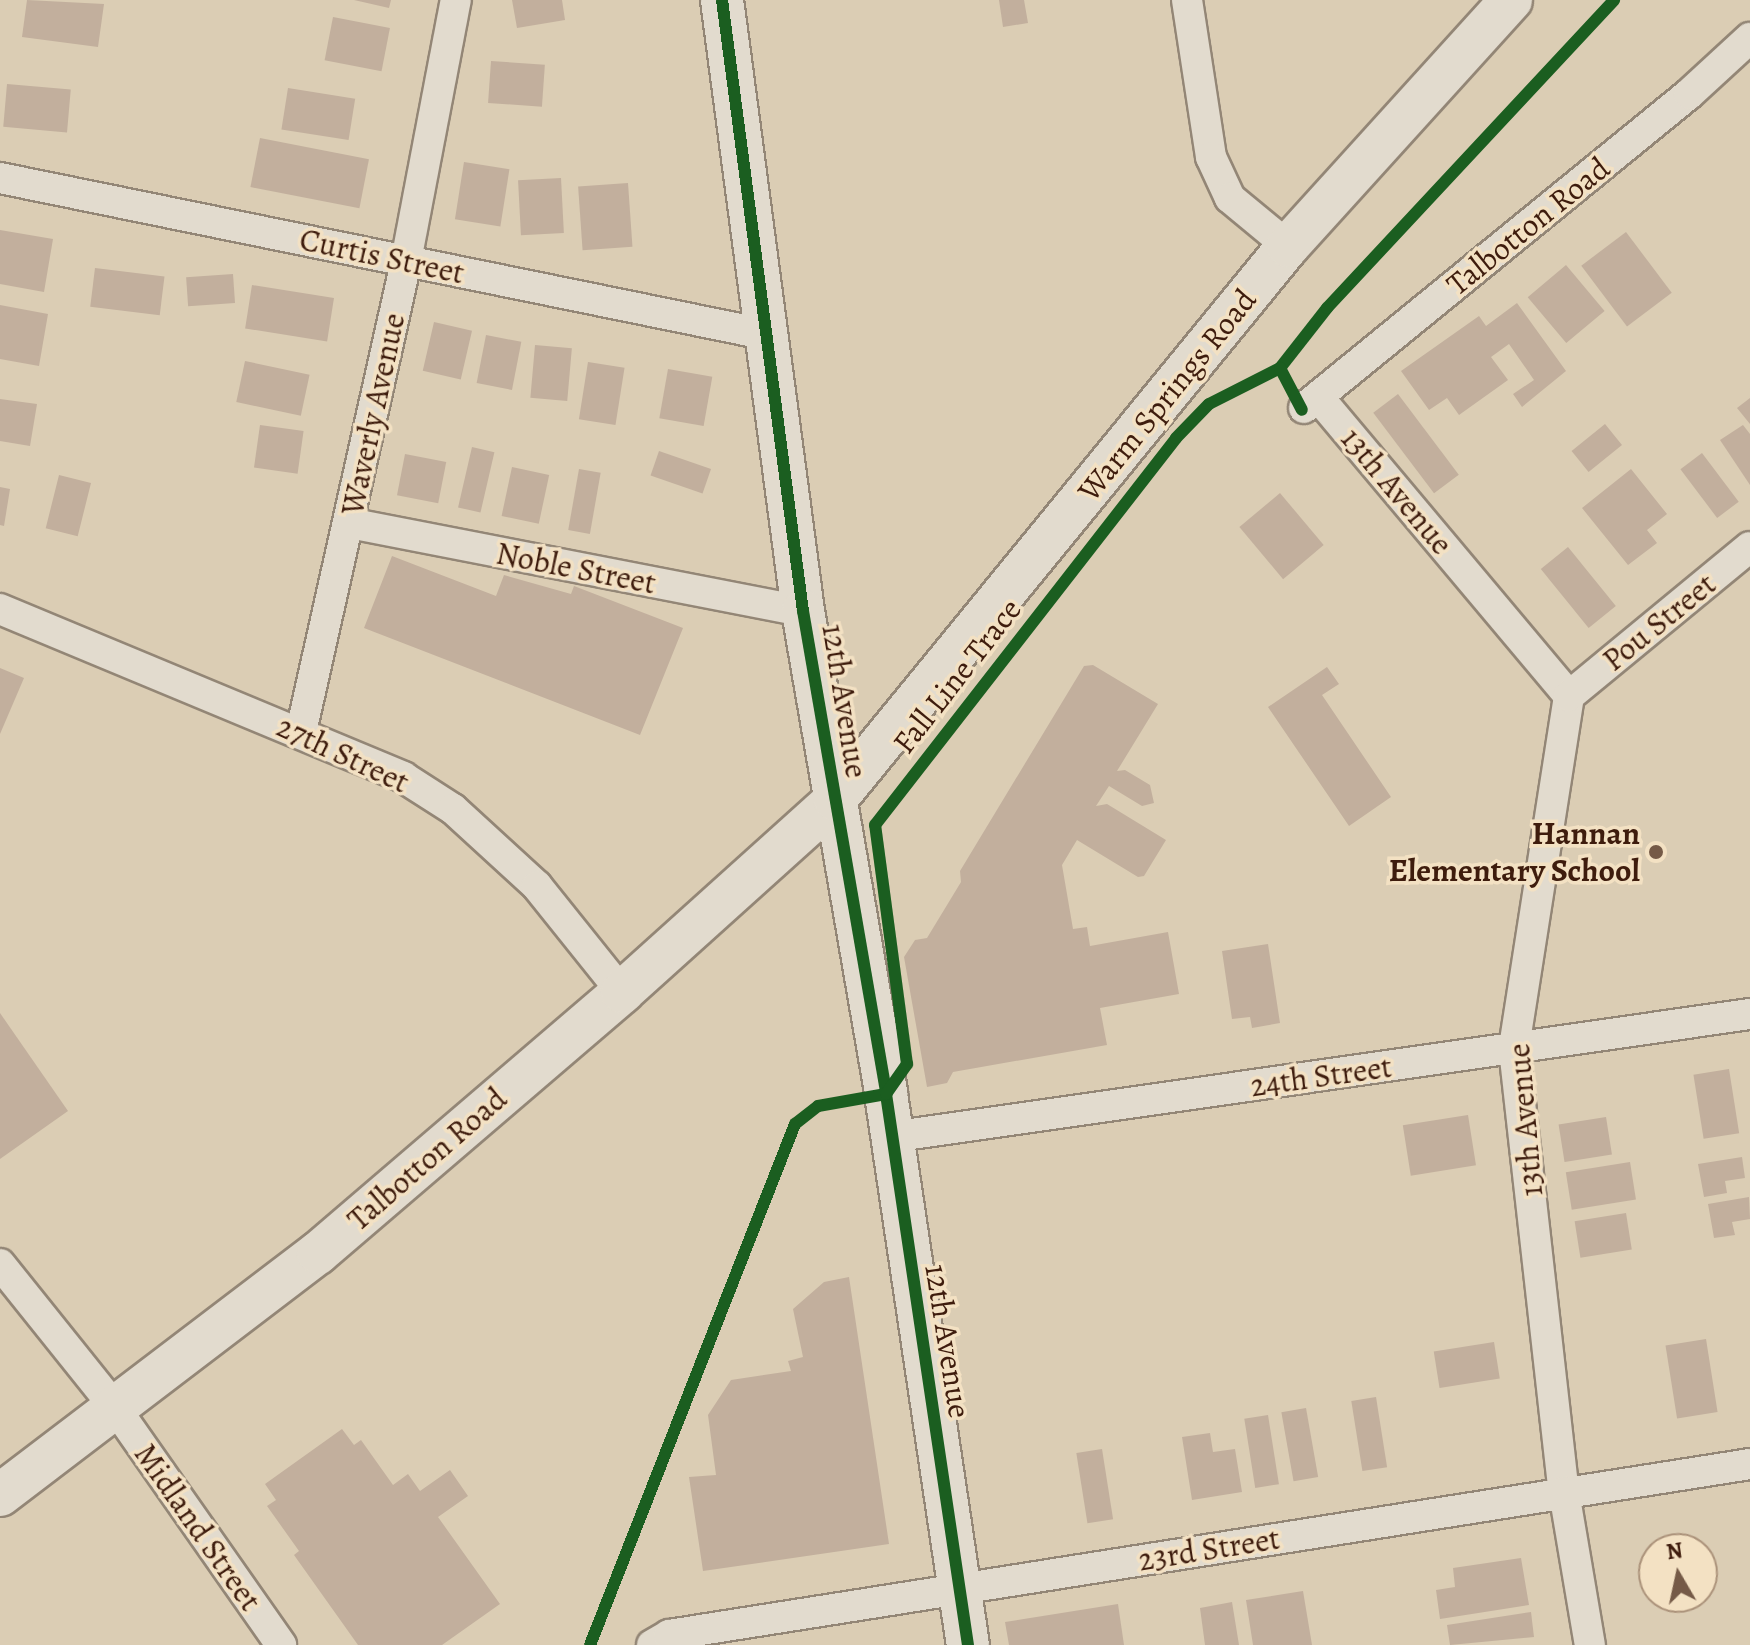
<!DOCTYPE html>
<html>
<head>
<meta charset="utf-8">
<style>
	body { margin:0 }
	#map { position:relative; width:1750px; height:1645px; overflow:hidden; background:#dbcdb4; font-family:Alegreya,serif }
	div>[style] { position:absolute }
	.building>* { inset:0; background:#c2af9d; transform-origin:0 0 }
	.roads { filter:drop-shadow(2px 0 #938676) drop-shadow(-2px 0 #938676) drop-shadow(0 2px #938676) drop-shadow(0 -2px #938676) }
	.street>* { height:30px; margin:-15px; padding:0 15px; transform-origin:15px; border-radius:15px; background:#e2dbce }
	.secondary>* { height:42px; margin:-21px; padding:0 21px; transform-origin:21px; border-radius:21px; background:#e2dbce }
	.cycleway>* { height:12px; margin:-6px; padding:0 6px; transform-origin:6px; border-radius:6px; background:#1b5e20 }
	.dots>* { width:22px; height:22px; translate:-50% -50%; box-sizing:border-box; border:4px solid #f3e1c3; border-radius:50% }
	span { translate:-50% -50%; white-space:nowrap; text-align:center; line-height:1.15; -webkit-text-stroke:7px #f3e1c3; paint-order:stroke }
	.street-label { font-size:32px; color:#3e1c0d }
	.poi-label { font-size:32px; color:#3e1c0d; font-weight:700 }
	.right { translate:-100% -50%; text-align:right }
	.north { position:absolute; left:1638px; top:1533px; width:80px; height:80px; box-sizing:border-box; background:#f3e1c3; border:2px solid #ab927a; border-radius:50%; rotate:351deg; font-size:22px; font-weight:700; line-height:32px; text-align:center; color:#3e1c0d }
	.north::after { content:''; display:block; margin:auto; width:28px; height:36px; background:#755a47; clip-path:polygon(50% 0,100% 100%,50% 72%,0 100%) }
</style>
</head>
<body>
<div id="map">
	<div class="building">
		<i style="clip-path:polygon(27px 0,104px 4px,98px 47px,22px 37px)"></i>
		<i style="clip-path:polygon(354px 0,391px 0,389px 8px)"></i>
		<i style="clip-path:polygon(512px 0,562px 0,565px 20px,517px 28px)"></i>
		<i style="clip-path:polygon(999px 0,1024px 0,1028px 23px,1003px 27px)"></i>
		<i style="left:333px;top:17px;width:58px;height:44px;rotate:11deg"></i>
		<i style="left:491px;top:61px;width:54px;height:42px;rotate:4deg"></i>
		<i style="left:7px;top:84px;width:64px;height:43px;rotate:5deg"></i>
		<i style="left:288px;top:88px;width:68px;height:42px;rotate:9deg"></i>
		<i style="left:260px;top:138px;width:111px;height:50px;rotate:11deg"></i>
		<i style="left:464px;top:162px;width:46px;height:58px;rotate:9deg"></i>
		<i style="left:561px;top:178px;width:55px;height:43px;rotate:87deg"></i>
		<i style="left:628px;top:183px;width:64px;height:50px;rotate:86deg"></i>
		<i style="clip-path:polygon(0 230px,53px 239px,44px 292px,0 284px)"></i>
		<i style="left:1626px;top:232px;width:76px;height:56px;rotate:53deg"></i>
		<i style="left:1566px;top:265px;width:60px;height:50px;rotate:50deg"></i>
		<i style="left:95px;top:268px;width:70px;height:39px;rotate:7deg"></i>
		<i style="left:233px;top:274px;width:29px;height:47px;rotate:86deg"></i>
		<i style="left:252px;top:285px;width:83px;height:44px;rotate:9deg"></i>
		<i style="clip-path:polygon(1517px 303px,1566px 371px,1522px 407px,1513px 394px,1534px 380px,1509px 344px,1491px 357px,1508px 380px,1459px 415px,1447px 398px,1429px 410px,1401px 371px,1479px 316px,1486px 326px)"></i>
		<i style="clip-path:polygon(0 305px,48px 314px,39px 366px,0 359px)"></i>
		<i style="left:434px;top:322px;width:39px;height:50px;rotate:13deg"></i>
		<i style="left:486px;top:335px;width:36px;height:49px;rotate:11deg"></i>
		<i style="left:535px;top:345px;width:37px;height:53px;rotate:5deg"></i>
		<i style="left:245px;top:361px;width:66px;height:42px;rotate:12deg"></i>
		<i style="left:588px;top:362px;width:37px;height:58px;rotate:9deg"></i>
		<i style="left:668px;top:369px;width:45px;height:50px;rotate:10deg"></i>
		<i style="left:1398px;top:394px;width:101px;height:31px;rotate:53deg"></i>
		<i style="clip-path:polygon(1750px 398px,1750px 424px,1737px 408px)"></i>
		<i style="clip-path:polygon(0 399px,37px 404px,30px 446px,0 441px)"></i>
		<i style="left:1605px;top:424px;width:27px;height:43px;rotate:51deg"></i>
		<i style="left:260px;top:425px;width:44px;height:43px;rotate:8deg"></i>
		<i style="clip-path:polygon(1743px 425px,1750px 434px,1750px 485px,1720px 440px)"></i>
		<i style="left:472px;top:447px;width:23px;height:62px;rotate:13deg"></i>
		<i style="left:659px;top:451px;width:55px;height:26px;rotate:19deg"></i>
		<i style="left:1702px;top:453px;width:61px;height:27px;rotate:53deg"></i>
		<i style="left:405px;top:454px;width:42px;height:42px;rotate:11deg"></i>
		<i style="left:512px;top:467px;width:38px;height:50px;rotate:12deg"></i>
		<i style="left:579px;top:469px;width:22px;height:62px;rotate:10deg"></i>
		<i style="clip-path:polygon(1631px 469px,1667px 514px,1647px 530px,1657px 543px,1628px 565px,1582px 508px)"></i>
		<i style="left:59px;top:475px;width:33px;height:55px;rotate:14deg"></i>
		<i style="clip-path:polygon(0 487px,10px 489px,4px 526px,0 525px)"></i>
		<i style="left:1280px;top:493px;width:68px;height:53px;rotate:50deg"></i>
		<i style="left:1568px;top:547px;width:76px;height:35px;rotate:51deg"></i>
		<i style="clip-path:polygon(392px 556px,496px 596px,504px 575px,571px 594px,574px 586px,683px 628px,640px 735px,364px 628px)"></i>
		<i style="clip-path:polygon(1093px 665px,1158px 704px,1117px 771px,1125px 770px,1150px 785px,1154px 803px,1142px 806px,1109px 786px,1096px 806px,1107px 804px,1166px 840px,1144px 876px,1138px 877px,1077px 840px,1062px 865px,1073px 929px,1087px 927px,1090px 946px,1168px 932px,1179px 994px,1100px 1008px,1107px 1045px,953px 1072px,947px 1083px,927px 1087px,904px 957px,915px 940px,927px 938px,961px 882px,960px 871px,1084px 666px)"></i>
		<i style="clip-path:polygon(1327px 667px,1339px 684px,1322px 695px,1391px 797px,1349px 826px,1268px 707px)"></i>
		<i style="clip-path:polygon(0 668px,24px 678px,0 734px)"></i>
		<i style="clip-path:polygon(1268px 944px,1280px 1023px,1252px 1028px,1250px 1017px,1232px 1019px,1222px 951px)"></i>
		<i style="clip-path:polygon(0 1013px,68px 1111px,0 1159px)"></i>
		<i style="left:1729px;top:1069px;width:65px;height:36px;rotate:81deg"></i>
		<i style="left:1468px;top:1115px;width:51px;height:66px;rotate:81deg"></i>
		<i style="left:1606px;top:1117px;width:38px;height:48px;rotate:81deg"></i>
		<i style="clip-path:polygon(1742px 1157px,1745px 1178px,1725px 1181px,1727px 1193px,1704px 1197px,1698px 1164px)"></i>
		<i style="left:1630px;top:1162px;width:38px;height:65px;rotate:81deg"></i>
		<i style="clip-path:polygon(1749px 1197px,1750px 1219px,1732px 1222px,1735px 1235px,1714px 1238px,1708px 1204px)"></i>
		<i style="left:1626px;top:1213px;width:37px;height:52px;rotate:81deg"></i>
		<i style="clip-path:polygon(849px 1277px,889px 1544px,703px 1571px,689px 1477px,716px 1475px,708px 1415px,731px 1380px,791px 1371px,788px 1361px,803px 1357px,793px 1309px,824px 1282px)"></i>
		<i style="left:1706px;top:1339px;width:74px;height:41px;rotate:81deg"></i>
		<i style="left:1494px;top:1342px;width:37px;height:61px;rotate:81deg"></i>
		<i style="left:1376px;top:1397px;width:71px;height:25px;rotate:81deg"></i>
		<i style="left:1306px;top:1408px;width:70px;height:25px;rotate:80deg"></i>
		<i style="left:1268px;top:1415px;width:70px;height:24px;rotate:81deg"></i>
		<i style="clip-path:polygon(342px 1429px,354px 1445px,361px 1440px,393px 1485px,408px 1474px,420px 1491px,450px 1470px,468px 1496px,438px 1517px,500px 1604px,442px 1645px,358px 1645px,294px 1555px,299px 1551px,267px 1506px,276px 1500px,265px 1484px)"></i>
		<i style="clip-path:polygon(1210px 1433px,1213px 1452px,1235px 1449px,1242px 1492px,1192px 1500px,1182px 1437px)"></i>
		<i style="left:1102px;top:1449px;width:71px;height:26px;rotate:81deg"></i>
		<i style="clip-path:polygon(1521px 1558px,1529px 1605px,1440px 1619px,1436px 1590px,1455px 1587px,1453px 1568px)"></i>
		<i style="clip-path:polygon(1303px 1591px,1312px 1645px,1253px 1645px,1246px 1600px)"></i>
		<i style="clip-path:polygon(1232px 1602px,1239px 1645px,1205px 1645px,1200px 1608px)"></i>
		<i style="clip-path:polygon(1118px 1604px,1124px 1645px,1009px 1645px,1005px 1622px)"></i>
		<i style="clip-path:polygon(1531px 1612px,1534px 1637px,1450px 1645px,1447px 1625px)"></i>
	</div>
	<div class="roads">
		<div class="street">
			<i style="left:1187px;top:0;width:159px;rotate:81.3deg"></i>
			<i style="left:1211px;top:157px;width:45px;rotate:65.1deg"></i>
			<i style="left:1230px;top:198px;width:75px;rotate:39.6deg"></i>
			<i style="left:0;top:178px;width:780px;rotate:11.54deg"></i>
			<i style="left:1319px;top:398px;width:389px;rotate:50deg"></i>
			<i style="left:1569px;top:696px;width:357px;rotate:98.9deg"></i>
			<i style="left:1514px;top:1049px;width:446px;rotate:83.6deg"></i>
			<i style="left:1564px;top:1492px;width:155px;rotate:80.4deg"></i>
			<i style="left:1304px;top:408px;width:497px;rotate:-39.2deg"></i>
			<i style="left:1689px;top:94px;width:83px;rotate:-42.6deg"></i>
			<i style="left:349px;top:523px;width:462px;rotate:11deg"></i>
			<i style="left:0;top:609px;width:437px;rotate:22.6deg"></i>
			<i style="left:403px;top:777px;width:59px;rotate:32.6deg"></i>
			<i style="left:453px;top:809px;width:114px;rotate:42.5deg"></i>
			<i style="left:537px;top:886px;width:136px;rotate:51.3deg"></i>
			<i style="left:1569px;top:696px;width:234px;rotate:-39.5deg"></i>
			<i style="left:301px;top:732px;width:483px;rotate:-77.4deg"></i>
			<i style="left:406px;top:261px;width:266px;rotate:-79.2deg"></i>
			<i style="left:891px;top:1137px;width:868px;rotate:-8.15deg"></i>
			<i style="left:0;top:1264px;width:186px;rotate:51.3deg"></i>
			<i style="left:116px;top:1409px;width:288px;rotate:55deg"></i>
			<i style="left:652px;top:1645px;width:20px;rotate:-30deg"></i>
			<i style="left:669px;top:1635px;width:1094px;rotate:-8.99deg"></i>
		</div>
		<div class="secondary">
			<i style="left:722px;top:0;width:616px;rotate:82.45deg"></i>
			<i style="left:803px;top:611px;width:490px;rotate:80.2deg"></i>
			<i style="left:886px;top:1094px;width:557px;rotate:81.54deg"></i>
			<i style="left:0;top:1495px;width:400px;rotate:-37.3deg"></i>
			<i style="left:318px;top:1253px;width:401px;rotate:-40.6deg"></i>
			<i style="left:622px;top:992px;width:287px;rotate:-42deg"></i>
			<i style="left:835px;top:800px;width:716px;rotate:-50.73deg"></i>
			<i style="left:1288px;top:246px;width:332px;rotate:-47.8deg"></i>
		</div>
	</div>
	<div class="cycleway">
		<i style="left:722px;top:0;width:616px;rotate:82.45deg"></i>
		<i style="left:803px;top:611px;width:490px;rotate:80.2deg"></i>
		<i style="left:886px;top:1094px;width:557px;rotate:81.54deg"></i>
		<i style="left:1280px;top:368px;width:76px;rotate:-51.9deg"></i>
		<i style="left:1327px;top:308px;width:421px;rotate:-47deg"></i>
		<i style="left:590px;top:1645px;width:560px;rotate:-68.52deg"></i>
		<i style="left:795px;top:1124px;width:29px;rotate:-38deg"></i>
		<i style="left:818px;top:1106px;width:69px;rotate:-10deg"></i>
		<i style="left:886px;top:1094px;width:37px;rotate:-55deg"></i>
		<i style="left:907px;top:1064px;width:241px;rotate:-97.6deg"></i>
		<i style="left:875px;top:825px;width:490px;rotate:-52.1deg"></i>
		<i style="left:1176px;top:438px;width:47px;rotate:-45.9deg"></i>
		<i style="left:1209px;top:404px;width:80px;rotate:-26.9deg"></i>
		<i style="left:1280px;top:368px;width:47px;rotate:62.4deg"></i>
	</div>
	<div class="dots">
		<i style="left:1656px;top:852px;background:#755a47"></i>
	</div>
	<div class="street-label">
		<span style="left:1528px;top:226px;rotate:-39deg">Talbotton Road</span>
		<span style="left:382px;top:256px;rotate:12deg">Curtis Street</span>
		<span style="left:1167px;top:395px;rotate:-51deg">Warm Springs Road</span>
		<span style="left:373px;top:414px;rotate:-78deg">Waverly Avenue</span>
		<span style="left:1397px;top:491px;rotate:50deg">13th Avenue</span>
		<span style="left:576px;top:568px;rotate:11deg">Noble Street</span>
		<span style="left:1659px;top:622px;rotate:-39deg">Pou Street</span>
		<span style="left:957px;top:676px;rotate:-52deg">Fall Line Trace</span>
		<span style="left:845px;top:701px;rotate:81deg">12th Avenue</span>
		<span style="left:343px;top:754px;rotate:25deg">27th Street</span>
		<span style="left:1321px;top:1076px;rotate:-8deg">24th Street</span>
		<span style="left:1525px;top:1120px;rotate:-95deg">13th Avenue</span>
		<span style="left:427px;top:1159px;rotate:-41deg">Talbotton Road</span>
		<span style="left:948px;top:1341px;rotate:81deg">12th Avenue</span>
		<span style="left:198px;top:1527px;rotate:55deg">Midland Street</span>
		<span style="left:1209px;top:1549px;rotate:-9deg">23rd Street</span>
	</div>
	<div class="poi-label">
		<span class="right" style="left:1640px;top:852px">Hannan<br>Elementary School</span>
	</div>
	<div class="north">N</div>
</div>
</body>
</html>
